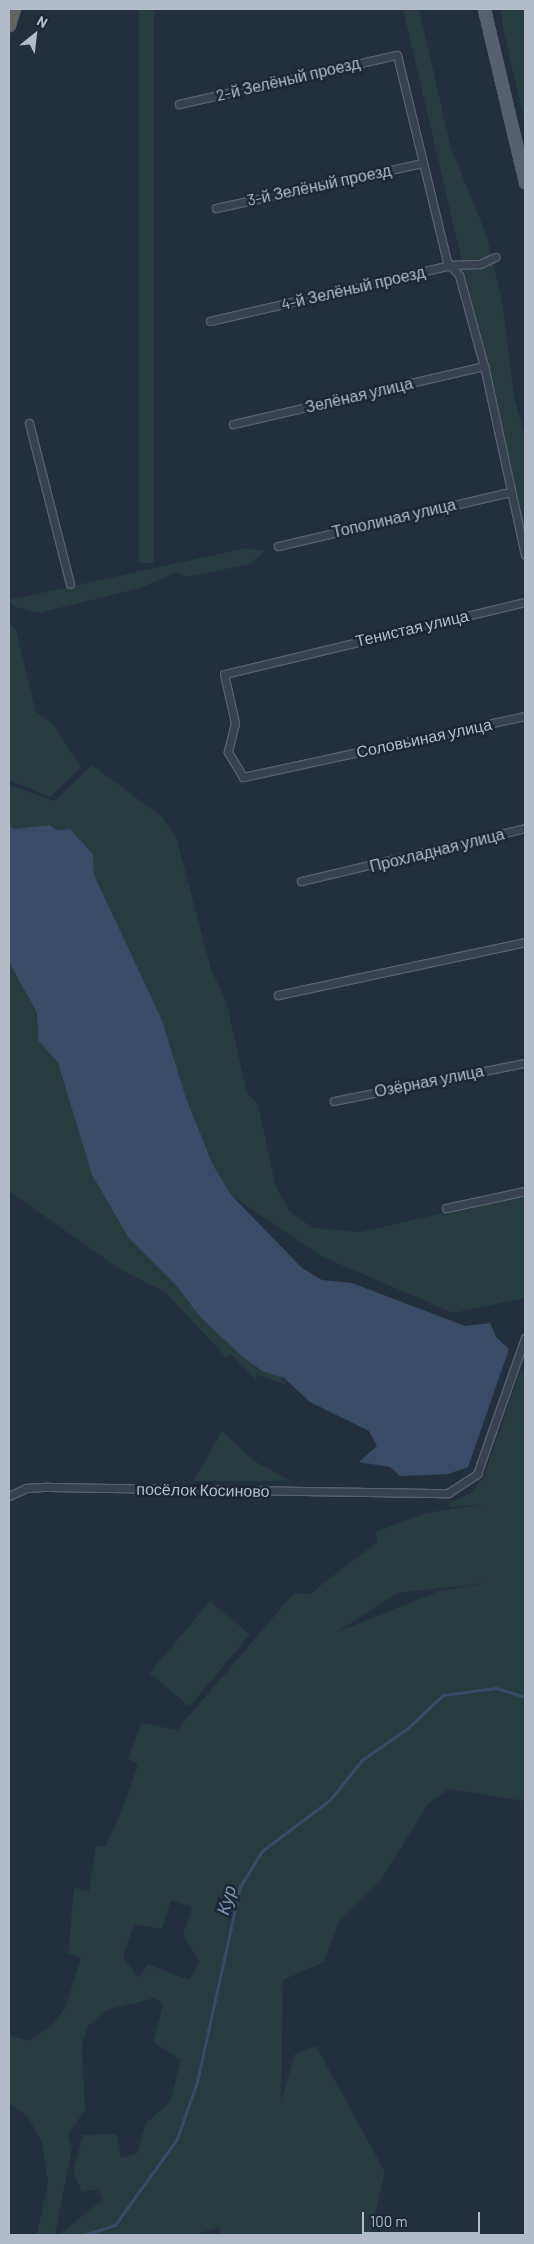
<!DOCTYPE html>
<html>
<head>
<meta charset="utf-8">
<style>
	body { margin:0 }
	#map { position:relative; width:534px; height:2244px; overflow:hidden; background:#242f3e; font-family:Barlow,sans-serif }
	div>[style] { position:absolute }
	.green>* { inset:0; background:#263c3f; transform-origin:0 0 }
	.water>* { inset:0; background:#394c67 }
	.stream>* { height:2.5px; margin:-1.25px; padding:0 1.25px; transform-origin:1.25px; border-radius:1.25px; background:#394c67 }
	.roads { filter:drop-shadow(1px 0 #565f6c) drop-shadow(-1px 0 #565f6c) drop-shadow(0 1px #565f6c) drop-shadow(0 -1px #565f6c) }
	.minor>* { height:7px; margin:-3.5px; padding:0 3.5px; transform-origin:3.5px; border-radius:3.5px; background:#38414e }
	.primary>* { height:11px; margin:-5.5px; padding:0 5.5px; transform-origin:5.5px; border-radius:5.5px; background:#56606e }
	.trunk>* { height:11px; margin:-5.5px; padding:0 5.5px; transform-origin:5.5px; border-radius:5.5px; background:#656462 }
	span { translate:-50% -50%; white-space:nowrap; text-align:center; line-height:1.15; -webkit-text-stroke:5px #1d2633; paint-order:stroke }
	.street-label { font-size:16px; color:#b4bcc9 }
	.water-label { font-size:18px; color:#7c92b1; font-style:italic }
	.frame { position:absolute; inset:0; border:10px solid #b4bcc9; pointer-events:none }
	.north { position:absolute; left:10px; top:10px; width:50px; height:50px; -webkit-text-stroke:4px #1d2633; paint-order:stroke; rotate:29deg; font-size:14px; font-weight:700; line-height:20px; text-align:center; color:#b4bcc9 }
	.north::after { content:''; display:block; margin:auto; width:18px; height:22px; background:#b4bcc9; clip-path:polygon(50% 0,100% 100%,50% 72%,0 100%) }
	.scale { position:absolute; left:362px; top:2212px; width:118px; height:22px; box-sizing:border-box; border:2px solid #b4bcc9; border-top:0; padding-left:6px; font-size:15px; line-height:18px; white-space:nowrap; color:#b4bcc9; -webkit-text-stroke:4px #1d2633; paint-order:stroke }
</style>
</head>
<body>
<div id="map">
	<div class="green">
		<i style="left:139px;top:9px;width:15px;height:554px"></i>
		<i style="clip-path:polygon(403px 9px,419px 9px,451px 148px,487px 237px,503px 306px,514px 397px,525px 436px,525px 532px)"></i>
		<i style="clip-path:polygon(501px 9px,525px 9px,525px 124px,503px 29px)"></i>
		<i style="clip-path:polygon(246px 548px,265px 551px,250px 564px,187px 577px,177px 572px,140px 588px,38px 613px,13px 606px,9px 600px)"></i>
		<i style="clip-path:polygon(9px 623px,16px 630px,36px 712px,53px 724px,81px 767px,50px 797px,9px 780px)"></i>
		<i style="clip-path:polygon(92px 765px,162px 817px,176px 836px,211px 969px,226px 1001px,247px 1093px,258px 1104px,275px 1184px,289px 1211px,313px 1228px,361px 1232px,525px 1194px,525px 1298px,453px 1313px,321px 1256px,232px 1196px,213px 1165px,186px 1098px,162px 1020px,94px 875px,93px 854px,70px 829px,56px 830px,50px 825px,12px 829px,9px 825px,9px 785px,55px 801px)"></i>
		<i style="clip-path:polygon(9px 962px,37px 1013px,38px 1040px,58px 1063px,92px 1175px,128px 1237px,175px 1284px,201px 1318px,262px 1371px,279px 1375px,288px 1385px,257px 1375px,256px 1380px,231px 1354px,226px 1357px,165px 1292px,118px 1268px,9px 1191px)"></i>
		<i style="clip-path:polygon(evenodd,520px 1371px,525px 1372px,525px 1801px,449px 1789px,428px 1804px,381px 1880px,339px 1922px,324px 1962px,283px 1980px,281px 2102px,294px 2055px,316px 2046px,385px 2172px,370px 2235px,219px 2235px,220px 2227px,193px 2235px,59px 2235px,102px 2200px,99px 2189px,82px 2192px,73px 2171px,83px 2135px,117px 2134px,121px 2158px,137px 2154px,145px 2124px,170px 2102px,181px 2060px,153px 2042px,163px 2005px,155px 1998px,109px 2009px,87px 2027px,82px 2046px,85px 2110px,68px 2134px,72px 2148px,55px 2235px,37px 2235px,48px 2182px,42px 2143px,28px 2117px,9px 2103px,9px 2035px,29px 2041px,51px 2026px,65px 2008px,81px 1958px,68px 1954px,74px 1888px,89px 1891px,96px 1846px,106px 1846px,126px 1800px,138px 1764px,128px 1759px,141px 1723px,177px 1730px,294px 1593px,310px 1594px,338px 1572px,378px 1542px,375px 1532px,426px 1513px,486px 1504px,450px 1507px,449px 1503px,473px 1492px,484px 1476px,520px 1371px,486px 1583px,439px 1591px,337px 1632px,397px 1593px,486px 1583px,520px 1371px,171px 1900px,192px 1907px,183px 1935px,200px 1962px,189px 1980px,147px 1964px,139px 1978px,123px 1957px,134px 1924px,162px 1929px,171px 1900px)"></i>
		<i style="clip-path:polygon(222px 1431px,254px 1461px,291px 1481px,193px 1481px)"></i>
		<i style="left:210px;top:1601px;width:52px;height:94px;rotate:40deg"></i>
	</div>
	<div class="water">
		<i style="clip-path:polygon(9px 825px,13px 829px,50px 825px,56px 830px,70px 829px,93px 854px,94px 875px,162px 1020px,186px 1098px,213px 1165px,232px 1196px,302px 1268px,322px 1280px,352px 1283px,465px 1326px,490px 1323px,496px 1337px,509px 1349px,468px 1467px,448px 1474px,400px 1476px,390px 1467px,359px 1462px,377px 1446px,369px 1431px,310px 1402px,284px 1378px,262px 1371px,243px 1357px,201px 1318px,175px 1284px,128px 1237px,92px 1175px,58px 1063px,38px 1040px,37px 1013px,9px 962px)"></i>
	</div>
	<div class="stream">
		<i style="left:84px;top:2235px;width:33px;rotate:-18deg"></i>
		<i style="left:115px;top:2225px;width:106px;rotate:-54.2deg"></i>
		<i style="left:177px;top:2139px;width:60px;rotate:-70.7deg"></i>
		<i style="left:197px;top:2082px;width:200px;rotate:-77.6deg"></i>
		<i style="left:240px;top:1887px;width:42px;rotate:-58.6deg"></i>
		<i style="left:262px;top:1851px;width:85px;rotate:-36.9deg"></i>
		<i style="left:330px;top:1800px;width:51px;rotate:-51.3deg"></i>
		<i style="left:362px;top:1760px;width:56px;rotate:-34.8deg"></i>
		<i style="left:408px;top:1728px;width:48px;rotate:-43.3deg"></i>
		<i style="left:443px;top:1695px;width:53px;rotate:-7.5deg"></i>
		<i style="left:496px;top:1688px;width:30px;rotate:17deg"></i>
	</div>
	<div class="roads">
		<div class="minor">
			<i style="left:179px;top:104px;width:223px;rotate:-12.7deg"></i>
			<i style="left:397px;top:55px;width:213px;rotate:76.4deg"></i>
			<i style="left:447px;top:262px;width:18px;rotate:47deg"></i>
			<i style="left:459px;top:275px;width:98px;rotate:74.7deg"></i>
			<i style="left:485px;top:370px;width:189px;rotate:77.8deg"></i>
			<i style="left:216px;top:208px;width:212px;rotate:-12.3deg"></i>
			<i style="left:210px;top:321px;width:246px;rotate:-13.1deg"></i>
			<i style="left:450px;top:265px;width:30px;rotate:-2deg"></i>
			<i style="left:480px;top:264px;width:17px;rotate:-25deg"></i>
			<i style="left:29px;top:423px;width:166px;rotate:75.7deg"></i>
			<i style="left:233px;top:424px;width:258px;rotate:-13deg"></i>
			<i style="left:278px;top:546px;width:238px;rotate:-13.1deg"></i>
			<i style="left:525px;top:602px;width:309px;rotate:166.5deg"></i>
			<i style="left:224px;top:674px;width:50px;rotate:77.3deg"></i>
			<i style="left:235px;top:723px;width:30px;rotate:104deg"></i>
			<i style="left:228px;top:752px;width:29px;rotate:59deg"></i>
			<i style="left:243px;top:777px;width:289px;rotate:-12.2deg"></i>
			<i style="left:301px;top:881px;width:230px;rotate:-13.3deg"></i>
			<i style="left:278px;top:995px;width:253px;rotate:-12.1deg"></i>
			<i style="left:334px;top:1101px;width:195px;rotate:-11.3deg"></i>
			<i style="left:446px;top:1208px;width:81px;rotate:-12.1deg"></i>
			<i style="left:9px;top:1496px;width:19px;rotate:-25deg"></i>
			<i style="left:26px;top:1488px;width:22px;rotate:-3deg"></i>
			<i style="left:48px;top:1487px;width:400px;rotate:0.9deg"></i>
			<i style="left:448px;top:1493px;width:35px;rotate:-33deg"></i>
			<i style="left:477px;top:1474px;width:144px;rotate:-70.6deg"></i>
		</div>
		<div class="primary">
			<i style="left:484px;top:9px;width:178px;rotate:76.7deg"></i>
		</div>
		<div class="trunk">
			<i style="left:9px;top:25px;width:17px;rotate:-73deg"></i>
		</div>
	</div>
	<div class="street-label">
		<span style="left:288px;top:79px;rotate:-13deg">2-й Зелёный проезд</span>
		<span style="left:319px;top:185px;rotate:-12deg">3-й Зелёный проезд</span>
		<span style="left:353px;top:288px;rotate:-13deg">4-й Зелёный проезд</span>
		<span style="left:359px;top:395px;rotate:-13deg">Зелёная улица</span>
		<span style="left:394px;top:518px;rotate:-13deg">Тополиная улица</span>
		<span style="left:412px;top:628px;rotate:-13deg">Тенистая улица</span>
		<span style="left:424px;top:738px;rotate:-12deg">Соловьиная улица</span>
		<span style="left:437px;top:850px;rotate:-14deg">Прохладная улица</span>
		<span style="left:429px;top:1081px;rotate:-11deg">Озёрная улица</span>
		<span style="left:203px;top:1490px;rotate:1deg">посёлок Косиново</span>
	</div>
	<div class="water-label">
		<span style="left:226px;top:1900px;rotate:-75deg">Кур</span>
	</div>
	<div class="frame"></div>
	<div class="north">N</div>
	<div class="scale">100 m</div>
</div>
</body>
</html>
